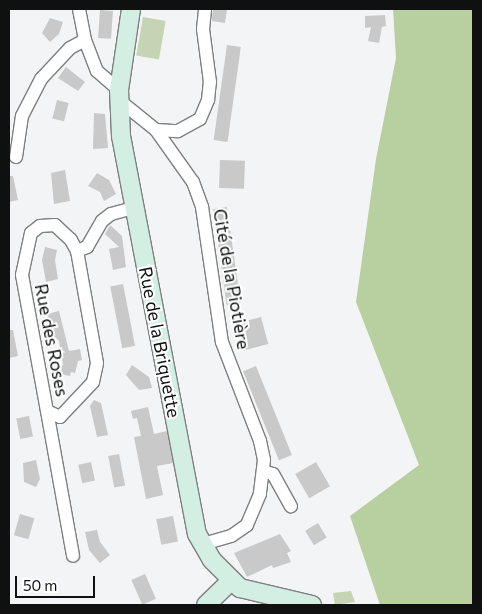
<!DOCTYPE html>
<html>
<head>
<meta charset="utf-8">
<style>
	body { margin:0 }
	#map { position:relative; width:482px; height:614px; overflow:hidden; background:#f3f4f5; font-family:Commissioner,sans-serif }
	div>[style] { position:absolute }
	.green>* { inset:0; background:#c5d5b3; transform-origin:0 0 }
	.forest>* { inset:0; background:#b8d09f }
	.building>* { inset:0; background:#cac9c9; transform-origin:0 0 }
	.roads { filter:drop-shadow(1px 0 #7e7f80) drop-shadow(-1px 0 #7e7f80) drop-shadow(0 1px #7e7f80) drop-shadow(0 -1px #7e7f80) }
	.street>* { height:12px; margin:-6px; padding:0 6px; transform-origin:6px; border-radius:6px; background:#fff }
	.secondary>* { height:18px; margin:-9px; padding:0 9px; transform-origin:9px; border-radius:9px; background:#d3efe3 }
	span { translate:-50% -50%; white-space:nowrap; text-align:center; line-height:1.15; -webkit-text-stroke:4px #fff; paint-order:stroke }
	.street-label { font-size:18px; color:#0f1010 }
	.frame { position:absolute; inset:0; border:10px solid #0f1010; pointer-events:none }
	.scale { position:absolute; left:15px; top:576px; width:80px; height:22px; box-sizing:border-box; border:2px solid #0f1010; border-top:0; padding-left:6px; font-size:15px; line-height:18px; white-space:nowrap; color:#0f1010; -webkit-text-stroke:4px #fff; paint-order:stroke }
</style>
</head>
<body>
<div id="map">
	<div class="green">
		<i style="left:143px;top:17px;width:23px;height:39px;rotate:10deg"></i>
		<i style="clip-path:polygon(351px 591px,355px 602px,335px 605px,333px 593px)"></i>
	</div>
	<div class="forest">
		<i style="clip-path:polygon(393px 9px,473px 9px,473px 605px,380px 605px,350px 516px,419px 465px,356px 302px,376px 159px,396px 58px)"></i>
	</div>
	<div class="building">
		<i style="clip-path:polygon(213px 9px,227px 9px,225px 23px,212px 21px)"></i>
		<i style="left:100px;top:10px;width:13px;height:28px;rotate:4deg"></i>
		<i style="clip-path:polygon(385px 15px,386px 26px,382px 27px,379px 43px,368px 41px,371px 27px,365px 28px,365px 16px)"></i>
		<i style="clip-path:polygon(50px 18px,63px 22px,59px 34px,50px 42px,42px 33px)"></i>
		<i style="left:227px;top:45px;width:14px;height:96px;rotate:8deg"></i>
		<i style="clip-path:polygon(66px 67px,85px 82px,78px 91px,58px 78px)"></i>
		<i style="left:57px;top:100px;width:12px;height:19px;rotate:14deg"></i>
		<i style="clip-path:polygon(94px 113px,105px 114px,108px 148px,93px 149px)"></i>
		<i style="left:220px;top:160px;width:25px;height:28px;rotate:2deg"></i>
		<i style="clip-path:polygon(65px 170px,70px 201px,54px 204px,51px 173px)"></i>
		<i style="clip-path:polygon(97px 173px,109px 180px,116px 194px,104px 201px,100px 192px,88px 186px)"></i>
		<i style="clip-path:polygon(9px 176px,13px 176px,18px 200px,9px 202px)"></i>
		<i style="left:227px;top:207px;width:97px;height:14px;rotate:82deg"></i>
		<i style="clip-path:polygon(110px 225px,122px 236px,126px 267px,113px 270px,109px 249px,119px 247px,105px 234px)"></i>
		<i style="clip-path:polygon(45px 247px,57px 250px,55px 260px,58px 279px,46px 282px,42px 260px)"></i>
		<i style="left:123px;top:284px;width:63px;height:13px;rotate:79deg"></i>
		<i style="clip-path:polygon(59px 311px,69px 351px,80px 349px,82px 360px,78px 361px,75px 373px,71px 372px,70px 376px,60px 374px,63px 364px,59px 341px,54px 336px,47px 314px)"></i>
		<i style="left:261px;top:317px;width:28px;height:25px;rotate:75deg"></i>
		<i style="clip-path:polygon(9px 330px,13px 330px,18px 356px,9px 358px)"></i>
		<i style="clip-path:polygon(132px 365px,149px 377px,152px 388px,139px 390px,126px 375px)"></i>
		<i style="left:256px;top:366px;width:96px;height:14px;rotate:68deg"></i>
		<i style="clip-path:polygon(94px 400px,101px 403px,108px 435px,97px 437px,90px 406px)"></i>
		<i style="clip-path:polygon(148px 407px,154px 434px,167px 431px,173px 463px,157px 466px,163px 495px,146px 499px,134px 437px,141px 436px,137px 418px,133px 419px,131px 411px)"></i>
		<i style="left:29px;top:416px;width:21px;height:13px;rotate:79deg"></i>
		<i style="left:119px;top:454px;width:32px;height:11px;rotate:79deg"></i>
		<i style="clip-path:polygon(36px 460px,40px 479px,36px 487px,24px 482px,23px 463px)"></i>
		<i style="left:91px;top:462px;width:19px;height:13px;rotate:78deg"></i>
		<i style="left:316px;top:462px;width:28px;height:24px;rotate:60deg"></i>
		<i style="left:20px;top:514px;width:15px;height:22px;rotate:16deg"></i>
		<i style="left:173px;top:516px;width:26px;height:17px;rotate:79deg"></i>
		<i style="left:318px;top:523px;width:17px;height:15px;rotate:59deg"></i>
		<i style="clip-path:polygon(97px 530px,100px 542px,110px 555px,100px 563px,89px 550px,85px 532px)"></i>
		<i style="clip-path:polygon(280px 534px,291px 551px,287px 553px,291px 562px,273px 568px,272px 565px,247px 577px,234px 553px)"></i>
		<i style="left:145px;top:574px;width:27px;height:15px;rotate:66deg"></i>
	</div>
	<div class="roads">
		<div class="street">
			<i style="left:79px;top:9px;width:32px;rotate:79deg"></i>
			<i style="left:120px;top:101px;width:46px;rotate:38.9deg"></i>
			<i style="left:156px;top:130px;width:22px;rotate:3deg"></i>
			<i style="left:178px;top:131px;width:25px;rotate:-29deg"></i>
			<i style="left:200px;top:119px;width:21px;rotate:-67deg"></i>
			<i style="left:208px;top:100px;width:18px;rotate:-84deg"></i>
			<i style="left:210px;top:82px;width:53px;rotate:-97.5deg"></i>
			<i style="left:203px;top:29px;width:20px;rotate:-84deg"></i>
			<i style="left:156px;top:130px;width:64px;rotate:54.6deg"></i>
			<i style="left:193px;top:182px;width:27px;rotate:70deg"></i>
			<i style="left:202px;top:207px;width:136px;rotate:81.6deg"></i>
			<i style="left:222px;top:342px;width:106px;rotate:69deg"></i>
			<i style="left:260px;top:441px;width:19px;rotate:78deg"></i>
			<i style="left:264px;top:460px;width:34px;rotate:97deg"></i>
			<i style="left:260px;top:494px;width:34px;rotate:113deg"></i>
			<i style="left:247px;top:525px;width:19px;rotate:145deg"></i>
			<i style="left:231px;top:536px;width:29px;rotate:164deg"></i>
			<i style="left:16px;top:157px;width:41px;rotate:-81.7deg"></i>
			<i style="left:22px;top:116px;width:42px;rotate:-62.8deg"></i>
			<i style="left:41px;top:79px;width:42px;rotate:-46.9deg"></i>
			<i style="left:70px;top:48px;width:17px;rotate:-28deg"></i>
			<i style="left:85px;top:40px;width:33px;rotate:69deg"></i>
			<i style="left:97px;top:71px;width:29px;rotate:41deg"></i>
			<i style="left:77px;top:251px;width:13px;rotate:-119deg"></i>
			<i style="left:71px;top:240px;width:22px;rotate:-137deg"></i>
			<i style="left:55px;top:225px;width:15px;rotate:176deg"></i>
			<i style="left:40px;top:226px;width:11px;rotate:142deg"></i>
			<i style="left:31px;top:233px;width:43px;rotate:102.1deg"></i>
			<i style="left:22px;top:275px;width:138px;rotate:79.6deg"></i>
			<i style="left:47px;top:411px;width:14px;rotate:25deg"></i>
			<i style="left:60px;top:417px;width:48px;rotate:-46.7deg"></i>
			<i style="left:93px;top:382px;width:19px;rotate:-78deg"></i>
			<i style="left:97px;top:363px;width:114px;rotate:-100.1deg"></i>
			<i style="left:77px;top:251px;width:11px;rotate:-22deg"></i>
			<i style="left:87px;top:247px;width:30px;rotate:-60deg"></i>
			<i style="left:102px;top:221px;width:11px;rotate:-38deg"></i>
			<i style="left:111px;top:214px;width:24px;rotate:-15deg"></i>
			<i style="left:47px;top:411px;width:147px;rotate:79.8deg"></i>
			<i style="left:263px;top:471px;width:10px;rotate:17deg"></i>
			<i style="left:273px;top:474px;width:37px;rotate:61deg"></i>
		</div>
		<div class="secondary">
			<i style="left:131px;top:9px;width:82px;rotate:98.4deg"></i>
			<i style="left:119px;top:90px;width:46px;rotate:87.5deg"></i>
			<i style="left:121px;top:136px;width:405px;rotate:79.2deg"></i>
			<i style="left:197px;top:534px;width:30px;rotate:60deg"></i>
			<i style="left:212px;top:560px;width:40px;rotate:45deg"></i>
			<i style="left:240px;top:588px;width:74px;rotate:13.3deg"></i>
			<i style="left:206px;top:605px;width:36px;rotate:-44deg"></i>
		</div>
	</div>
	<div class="street-label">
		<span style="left:232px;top:279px;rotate:80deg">Cité de la Piotière</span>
		<span style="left:52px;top:340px;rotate:79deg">Rue des Roses</span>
		<span style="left:160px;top:342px;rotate:79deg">Rue de la Briquette</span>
	</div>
	<div class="frame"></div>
	<div class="scale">50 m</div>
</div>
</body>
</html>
